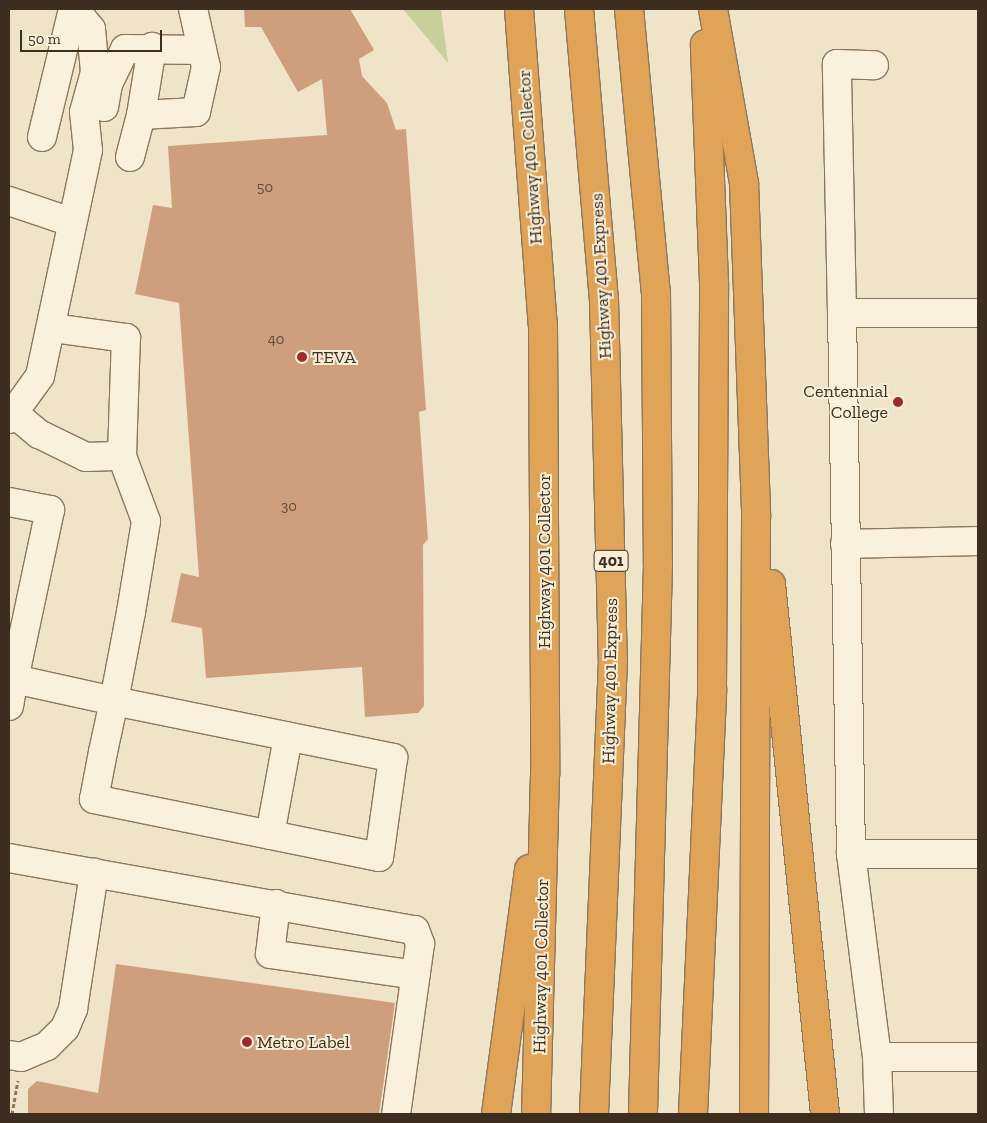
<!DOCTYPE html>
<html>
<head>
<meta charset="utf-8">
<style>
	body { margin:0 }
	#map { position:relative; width:987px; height:1123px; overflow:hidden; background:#f0e4c8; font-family:"Zilla Slab",serif }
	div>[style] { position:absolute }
	.green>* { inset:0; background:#c9cf9b }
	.building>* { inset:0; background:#cf9f7d }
	.path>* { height:3px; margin-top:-1.5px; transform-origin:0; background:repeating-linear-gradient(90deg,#8d765c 0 4px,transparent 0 6.5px) }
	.roads { filter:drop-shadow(1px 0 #8d765c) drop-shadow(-1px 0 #8d765c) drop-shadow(0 1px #8d765c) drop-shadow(0 -1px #8d765c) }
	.minor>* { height:28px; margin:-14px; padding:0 14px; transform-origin:14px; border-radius:14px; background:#faf1dc }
	.highway>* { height:28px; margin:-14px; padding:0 14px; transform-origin:14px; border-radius:14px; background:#e0a458 }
	.dots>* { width:14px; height:14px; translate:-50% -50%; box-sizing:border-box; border:2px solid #f7eed8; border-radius:50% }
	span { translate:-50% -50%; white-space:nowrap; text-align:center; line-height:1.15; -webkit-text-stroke:4px #f7eed8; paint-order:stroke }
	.number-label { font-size:15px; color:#624a37 }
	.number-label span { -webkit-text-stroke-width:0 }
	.shield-label span { padding:1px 4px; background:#f7eed8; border:1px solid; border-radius:4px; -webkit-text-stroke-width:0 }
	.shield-label { font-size:16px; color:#3d2e20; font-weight:700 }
	.street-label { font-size:18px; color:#3d2e20 }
	.poi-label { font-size:18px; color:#3d2e20 }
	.left { translate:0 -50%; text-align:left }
	.right { translate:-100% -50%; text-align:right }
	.frame { position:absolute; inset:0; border:10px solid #3d2e20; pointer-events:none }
	.scale { position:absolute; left:20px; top:30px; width:142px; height:22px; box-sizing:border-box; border:2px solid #3d2e20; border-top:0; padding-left:6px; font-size:15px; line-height:18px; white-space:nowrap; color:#3d2e20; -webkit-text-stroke:4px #f7eed8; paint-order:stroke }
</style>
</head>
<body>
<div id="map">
	<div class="green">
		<i style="clip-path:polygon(403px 9px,441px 9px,448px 63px)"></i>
	</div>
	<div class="building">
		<i style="clip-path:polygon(244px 9px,350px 9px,374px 50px,359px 59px,362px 76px,387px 103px,396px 130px,406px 129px,426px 410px,419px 412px,428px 539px,423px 545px,424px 706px,418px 713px,365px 717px,362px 667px,206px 678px,202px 628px,171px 622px,181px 573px,199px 577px,179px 303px,135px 294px,153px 205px,172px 208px,168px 146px,327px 135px,322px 79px,298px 92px,261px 27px,245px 27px)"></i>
		<i style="clip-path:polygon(116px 964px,395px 1003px,379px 1114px,28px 1114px,28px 1089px,37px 1081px,98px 1093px)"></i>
	</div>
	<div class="path">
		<i style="left:12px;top:1114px;width:34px;rotate:-80deg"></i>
	</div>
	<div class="roads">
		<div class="minor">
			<i style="left:104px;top:107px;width:23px;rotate:-80deg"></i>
			<i style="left:108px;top:84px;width:39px;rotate:-64deg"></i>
			<i style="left:125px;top:49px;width:77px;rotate:0.7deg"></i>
			<i style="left:141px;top:115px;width:69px;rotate:-80.8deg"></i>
			<i style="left:42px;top:137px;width:132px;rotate:-76.4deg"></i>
			<i style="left:130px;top:157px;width:43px;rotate:-75.3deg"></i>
			<i style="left:141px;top:115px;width:55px;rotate:-3.1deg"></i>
			<i style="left:196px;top:112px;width:46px;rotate:-77.5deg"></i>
			<i style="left:206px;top:67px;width:59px;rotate:-102.6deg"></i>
			<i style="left:9px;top:201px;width:65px;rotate:18.7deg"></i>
			<i style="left:842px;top:313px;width:249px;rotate:-91.2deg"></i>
			<i style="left:837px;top:64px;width:37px;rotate:2deg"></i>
			<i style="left:16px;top:415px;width:30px;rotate:40deg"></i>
			<i style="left:39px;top:434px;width:52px;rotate:26.1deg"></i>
			<i style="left:86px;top:457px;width:36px;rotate:-2deg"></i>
			<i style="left:9px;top:419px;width:53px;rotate:-54.2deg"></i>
			<i style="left:40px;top:376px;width:231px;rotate:-78deg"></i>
			<i style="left:88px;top:150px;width:38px;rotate:-96deg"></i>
			<i style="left:84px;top:112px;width:41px;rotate:-74.6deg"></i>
			<i style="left:95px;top:72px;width:43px;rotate:-95.3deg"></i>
			<i style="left:91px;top:29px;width:26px;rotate:-130deg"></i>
			<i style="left:9px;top:502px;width:42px;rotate:11deg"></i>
			<i style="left:50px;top:510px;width:173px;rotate:102deg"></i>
			<i style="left:14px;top:679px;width:102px;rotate:12.4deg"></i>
			<i style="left:114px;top:701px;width:285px;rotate:11.5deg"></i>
			<i style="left:393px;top:758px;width:100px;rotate:98deg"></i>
			<i style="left:379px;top:857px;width:291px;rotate:-168.5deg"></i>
			<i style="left:94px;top:799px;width:48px;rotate:-79.2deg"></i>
			<i style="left:103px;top:752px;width:52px;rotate:-77.8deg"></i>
			<i style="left:114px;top:701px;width:91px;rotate:-79.2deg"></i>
			<i style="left:131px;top:612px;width:92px;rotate:-80.6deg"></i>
			<i style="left:146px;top:521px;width:69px;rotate:-110.3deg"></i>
			<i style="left:122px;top:456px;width:118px;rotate:-88.1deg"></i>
			<i style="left:126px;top:338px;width:74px;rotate:-172.2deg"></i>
			<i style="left:845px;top:544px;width:133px;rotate:-1.3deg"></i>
			<i style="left:9px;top:706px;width:27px;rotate:-80deg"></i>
			<i style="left:270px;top:835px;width:100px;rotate:-79.6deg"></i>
			<i style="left:851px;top:854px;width:127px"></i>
			<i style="left:9px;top:858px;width:412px;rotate:10.1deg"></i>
			<i style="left:415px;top:930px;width:15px;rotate:70deg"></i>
			<i style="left:420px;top:944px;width:172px;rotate:98deg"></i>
			<i style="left:276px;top:904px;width:50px;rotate:96.8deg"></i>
			<i style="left:270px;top:954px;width:147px;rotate:8.2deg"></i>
			<i style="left:9px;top:1055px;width:12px;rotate:9deg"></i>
			<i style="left:21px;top:1057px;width:28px;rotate:-23deg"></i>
			<i style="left:47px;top:1046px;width:25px;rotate:-45deg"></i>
			<i style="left:65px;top:1028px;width:21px;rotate:-67deg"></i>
			<i style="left:73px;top:1009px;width:138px;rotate:-81.2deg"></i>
			<i style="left:877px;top:1057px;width:101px"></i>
			<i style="left:879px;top:1114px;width:57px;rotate:-92deg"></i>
			<i style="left:877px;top:1057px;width:205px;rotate:-97.3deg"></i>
			<i style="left:851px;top:854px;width:541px;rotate:-90.95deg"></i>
			<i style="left:842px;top:313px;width:136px"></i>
		</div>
		<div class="highway">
			<i style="left:519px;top:9px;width:317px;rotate:85.7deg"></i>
			<i style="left:543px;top:325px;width:449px;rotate:89.7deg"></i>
			<i style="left:545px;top:774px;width:340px;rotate:91.5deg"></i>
			<i style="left:579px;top:9px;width:291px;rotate:85.1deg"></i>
			<i style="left:604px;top:299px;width:361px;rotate:88.6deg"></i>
			<i style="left:613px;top:660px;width:454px;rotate:92.4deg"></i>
			<i style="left:629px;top:9px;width:284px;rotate:84.6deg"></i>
			<i style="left:656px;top:292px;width:273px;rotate:89.6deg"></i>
			<i style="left:658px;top:565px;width:549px;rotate:91.57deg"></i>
			<i style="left:713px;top:9px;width:177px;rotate:79.9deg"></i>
			<i style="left:744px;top:183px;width:334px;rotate:87.9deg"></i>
			<i style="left:756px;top:517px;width:597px;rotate:90.19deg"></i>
			<i style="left:771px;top:584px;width:533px;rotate:84.18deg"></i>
			<i style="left:496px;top:1114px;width:247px;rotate:-82.3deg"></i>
			<i style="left:693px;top:1114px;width:425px;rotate:-87.4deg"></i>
			<i style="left:712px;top:689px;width:406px;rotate:-89.7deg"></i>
			<i style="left:714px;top:283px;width:239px;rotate:-92.2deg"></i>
		</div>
	</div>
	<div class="dots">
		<i style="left:302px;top:357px;background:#9e2a2b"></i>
		<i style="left:898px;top:402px;background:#9e2a2b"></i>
		<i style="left:247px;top:1042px;background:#9e2a2b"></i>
	</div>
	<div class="number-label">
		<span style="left:265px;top:188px">50</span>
		<span style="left:276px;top:340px">40</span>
		<span style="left:289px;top:507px">30</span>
	</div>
	<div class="shield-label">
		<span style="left:611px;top:561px">401</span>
	</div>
	<div class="street-label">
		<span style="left:530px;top:157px;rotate:-94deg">Highway 401 Collector</span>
		<span style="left:601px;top:276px;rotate:-93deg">Highway 401 Express</span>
		<span style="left:544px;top:561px;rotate:-90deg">Highway 401 Collector</span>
		<span style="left:610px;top:681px;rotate:-89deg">Highway 401 Express</span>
		<span style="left:541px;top:966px;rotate:-89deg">Highway 401 Collector</span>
	</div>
	<div class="poi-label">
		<span class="left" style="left:312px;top:357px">TEVA</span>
		<span class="right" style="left:888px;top:402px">Centennial<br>College</span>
		<span class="left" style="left:257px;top:1042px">Metro Label</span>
	</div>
	<div class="frame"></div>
	<div class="scale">50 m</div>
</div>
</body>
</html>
